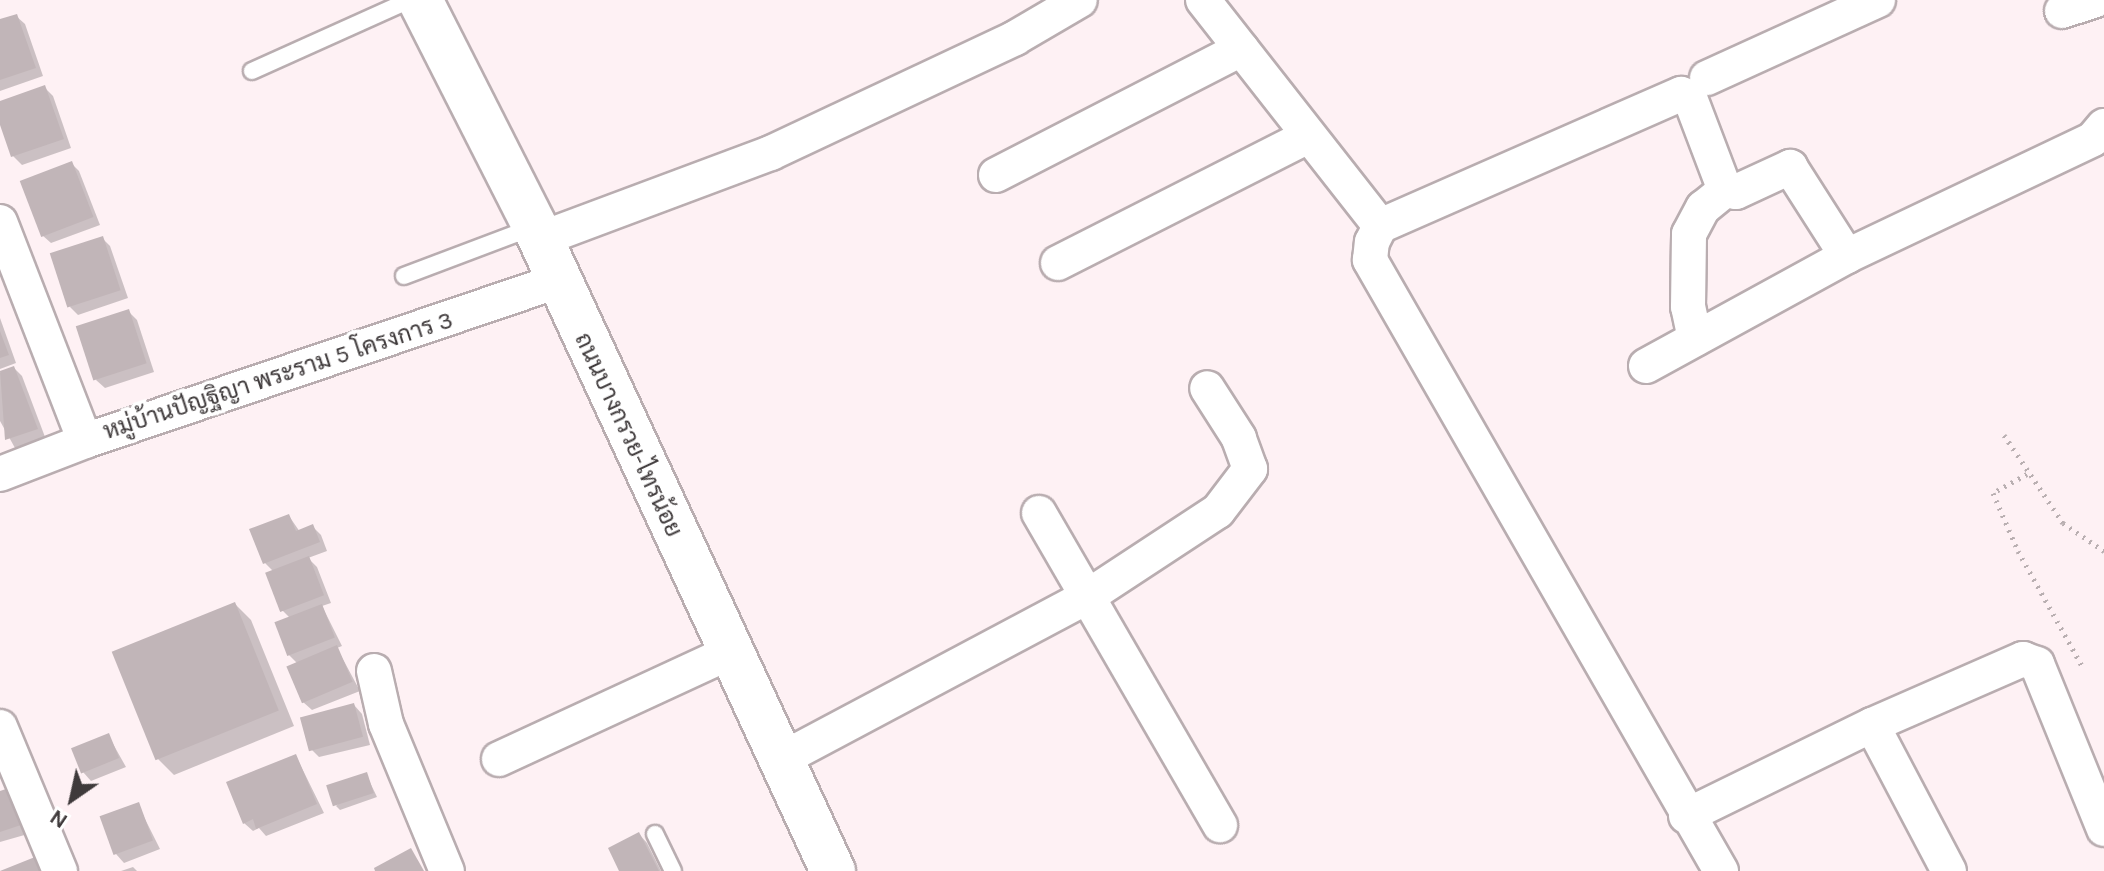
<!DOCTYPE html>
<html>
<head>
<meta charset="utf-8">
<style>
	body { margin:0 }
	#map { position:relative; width:2104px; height:871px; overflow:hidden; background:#fef1f4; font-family:Karla,Sarabun,sans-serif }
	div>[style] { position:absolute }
	.shadow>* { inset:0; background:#0003 }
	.building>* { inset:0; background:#c1b5b8; transform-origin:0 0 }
	.path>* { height:5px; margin-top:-2.5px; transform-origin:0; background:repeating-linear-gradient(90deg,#b9afb1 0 2px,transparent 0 8px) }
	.roads { filter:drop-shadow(2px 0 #b9adb0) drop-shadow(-2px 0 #b9adb0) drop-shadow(0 2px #b9adb0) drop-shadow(0 -2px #b9adb0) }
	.service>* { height:16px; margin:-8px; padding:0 8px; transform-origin:8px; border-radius:8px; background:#fff }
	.minor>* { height:34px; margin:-17px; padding:0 17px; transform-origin:17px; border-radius:17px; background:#fff }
	.secondary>* { height:44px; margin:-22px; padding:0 22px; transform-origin:22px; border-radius:22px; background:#fff }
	span { translate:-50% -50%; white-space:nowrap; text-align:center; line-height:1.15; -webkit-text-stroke:7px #fff; paint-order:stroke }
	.street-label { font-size:24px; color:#3f3a3b }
	.north { position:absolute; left:32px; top:759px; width:80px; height:80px; -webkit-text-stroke:6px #fff; paint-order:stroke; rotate:214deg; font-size:22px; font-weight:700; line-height:32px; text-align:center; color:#3f3a3b }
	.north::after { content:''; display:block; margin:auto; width:28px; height:36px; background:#3f3a3b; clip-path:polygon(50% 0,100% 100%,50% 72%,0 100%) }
</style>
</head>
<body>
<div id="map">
	<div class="shadow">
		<i style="clip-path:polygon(16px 16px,25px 24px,43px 76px,0 91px,0 22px)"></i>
		<i style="clip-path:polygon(45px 88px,53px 96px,71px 148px,22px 165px,13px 156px,0 103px)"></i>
		<i style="clip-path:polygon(71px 163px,79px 171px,100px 225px,51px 243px,42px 235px)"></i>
		<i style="clip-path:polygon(102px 238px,110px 246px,128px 298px,78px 315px,70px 307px)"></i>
		<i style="clip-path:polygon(128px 311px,137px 320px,154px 372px,105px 388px,96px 380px)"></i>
		<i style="clip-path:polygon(0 318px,16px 363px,0 369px)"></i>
		<i style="clip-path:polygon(14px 368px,22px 376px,45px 437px,15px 448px,0 421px,0 373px)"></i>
		<i style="clip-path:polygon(289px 516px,300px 532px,313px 527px,321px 535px,327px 551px,308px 558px,317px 567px,331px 603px,322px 606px,342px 646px,337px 648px,360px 691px,312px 710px,303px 702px,297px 663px,288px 654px,290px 618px,282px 610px,274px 572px,265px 563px)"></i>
		<i style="clip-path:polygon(235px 604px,251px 620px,294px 726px,174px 775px,157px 758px)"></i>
		<i style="clip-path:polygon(354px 705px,362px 714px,370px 745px,319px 757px,310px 748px)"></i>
		<i style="clip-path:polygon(108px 735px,126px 767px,91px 781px,83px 772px)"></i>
		<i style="clip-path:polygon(296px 756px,324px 813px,266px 836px,259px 828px,253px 831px,244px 823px)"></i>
		<i style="clip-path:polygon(366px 774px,377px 797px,340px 810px,336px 806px)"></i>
		<i style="clip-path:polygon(9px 791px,28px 834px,0 842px,0 793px)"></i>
		<i style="clip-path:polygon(138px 805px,160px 849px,124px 863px,116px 854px)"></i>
		<i style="clip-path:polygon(639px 834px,647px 843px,661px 871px,621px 871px)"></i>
		<i style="clip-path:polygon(133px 867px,137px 871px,121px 871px)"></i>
	</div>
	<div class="building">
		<i style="clip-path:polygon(17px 14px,36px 68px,0 80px,0 19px)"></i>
		<i style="clip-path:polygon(45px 85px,64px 139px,11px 157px,0 125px,0 101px)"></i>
		<i style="left:72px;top:161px;width:60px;height:56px;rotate:69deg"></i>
		<i style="left:103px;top:236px;width:57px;height:56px;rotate:72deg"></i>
		<i style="left:129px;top:309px;width:57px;height:56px;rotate:72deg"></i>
		<i style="clip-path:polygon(0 331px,9px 355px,0 358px)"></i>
		<i style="clip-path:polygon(14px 366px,38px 429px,5px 440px,0 371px)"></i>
		<i style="clip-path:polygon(289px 514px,296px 531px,313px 524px,320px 542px,263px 564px,249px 529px)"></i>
		<i style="left:309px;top:556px;width:42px;height:47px;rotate:69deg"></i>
		<i style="left:235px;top:602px;width:117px;height:133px;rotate:68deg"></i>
		<i style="left:322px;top:604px;width:36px;height:51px;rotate:69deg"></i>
		<i style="left:337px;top:645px;width:40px;height:55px;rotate:67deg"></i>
		<i style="left:354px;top:703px;width:35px;height:56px;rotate:75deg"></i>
		<i style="left:109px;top:733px;width:27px;height:41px;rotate:68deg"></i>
		<i style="clip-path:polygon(296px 754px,317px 804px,256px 829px,253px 819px,243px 824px,226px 782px)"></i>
		<i style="left:367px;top:772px;width:22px;height:43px;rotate:72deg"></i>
		<i style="clip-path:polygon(9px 788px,21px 825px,0 832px,0 791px)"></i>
		<i style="left:139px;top:802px;width:41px;height:42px;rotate:70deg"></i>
		<i style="clip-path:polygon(639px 832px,659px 871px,619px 871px,608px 848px)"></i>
		<i style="clip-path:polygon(411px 848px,424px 871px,375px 871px,374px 868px)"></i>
		<i style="clip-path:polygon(35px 857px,41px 871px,0 871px)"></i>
	</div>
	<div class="path">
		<i style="left:2004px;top:435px;width:106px;rotate:56.2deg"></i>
		<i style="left:2063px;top:523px;width:50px;rotate:34.3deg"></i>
		<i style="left:2027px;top:474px;width:39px;rotate:151deg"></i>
		<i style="left:1993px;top:493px;width:63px;rotate:66.7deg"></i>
		<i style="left:2018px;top:551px;width:134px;rotate:60.9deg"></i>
	</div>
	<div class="roads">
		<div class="service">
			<i style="left:252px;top:71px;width:173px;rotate:-24.2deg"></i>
			<i style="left:404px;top:276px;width:139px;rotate:-20.7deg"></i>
			<i style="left:655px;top:834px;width:41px;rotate:64.1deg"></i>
		</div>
		<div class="minor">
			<i style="left:1203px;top:0;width:287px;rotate:51.9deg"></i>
			<i style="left:2062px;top:11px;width:35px;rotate:-18deg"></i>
			<i style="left:1707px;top:78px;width:188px;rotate:-24.5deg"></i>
			<i style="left:996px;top:175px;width:276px;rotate:-27.2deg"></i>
			<i style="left:0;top:222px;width:235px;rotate:68.8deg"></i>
			<i style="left:538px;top:240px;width:249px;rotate:-20.5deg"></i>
			<i style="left:771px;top:153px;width:270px;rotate:-25.2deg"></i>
			<i style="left:1015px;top:38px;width:75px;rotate:-30.3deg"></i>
			<i style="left:1058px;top:263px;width:280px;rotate:-26.9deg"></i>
			<i style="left:1695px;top:339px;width:33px;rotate:-102deg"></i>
			<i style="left:1688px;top:307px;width:73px;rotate:-89.2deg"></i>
			<i style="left:1689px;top:234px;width:30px;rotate:-62deg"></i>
			<i style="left:1703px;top:208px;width:28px;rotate:-39deg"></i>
			<i style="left:1646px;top:366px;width:229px;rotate:-28.7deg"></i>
			<i style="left:1847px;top:256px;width:272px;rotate:-25.4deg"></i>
			<i style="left:2093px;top:139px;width:17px;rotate:-50deg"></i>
			<i style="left:0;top:474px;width:91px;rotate:-21.2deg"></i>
			<i style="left:85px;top:441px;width:498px;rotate:-18.7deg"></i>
			<i style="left:1039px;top:513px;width:361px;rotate:59.9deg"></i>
			<i style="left:374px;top:671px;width:54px;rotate:77.2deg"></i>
			<i style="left:386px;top:724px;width:159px;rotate:67.5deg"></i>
			<i style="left:1872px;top:725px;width:165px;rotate:62.2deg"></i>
			<i style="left:0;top:727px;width:156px;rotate:67.4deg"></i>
			<i style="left:499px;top:759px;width:252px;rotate:-24.8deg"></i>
			<i style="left:780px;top:760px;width:351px;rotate:-28deg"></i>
			<i style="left:1090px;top:595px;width:153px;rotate:-33.3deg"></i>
			<i style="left:1218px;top:511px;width:53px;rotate:-52.7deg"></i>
			<i style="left:1250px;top:469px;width:33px;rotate:-110deg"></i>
			<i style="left:1239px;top:438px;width:59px;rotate:-122.6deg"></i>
			<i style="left:1686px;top:816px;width:207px;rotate:-26.1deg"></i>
			<i style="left:1872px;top:725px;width:165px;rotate:-23.6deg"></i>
			<i style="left:2023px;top:659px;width:15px;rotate:20deg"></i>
			<i style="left:2037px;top:664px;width:178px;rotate:67.9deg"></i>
			<i style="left:1721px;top:871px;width:705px;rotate:-119.88deg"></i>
			<i style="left:1370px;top:260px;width:18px;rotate:-84deg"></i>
			<i style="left:1372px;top:242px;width:18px;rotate:-63deg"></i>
			<i style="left:1380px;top:226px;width:329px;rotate:-23.7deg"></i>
			<i style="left:1681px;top:94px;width:10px;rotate:24deg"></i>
			<i style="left:1690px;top:98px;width:98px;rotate:69.2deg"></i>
			<i style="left:1725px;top:190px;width:11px;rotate:10deg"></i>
			<i style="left:1736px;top:192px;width:60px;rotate:-24.8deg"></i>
			<i style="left:1790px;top:167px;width:106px;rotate:57.4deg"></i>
		</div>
		<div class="secondary">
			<i style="left:420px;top:0;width:254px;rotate:63.1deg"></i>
			<i style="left:535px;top:227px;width:710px;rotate:65.17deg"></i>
		</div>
	</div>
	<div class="street-label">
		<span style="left:278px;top:376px;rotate:-18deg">หมู่บ้านปัญฐิญา พระราม 5 โครงการ 3</span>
		<span style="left:628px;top:435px;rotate:65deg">ถนนบางกรวย-ไทรน้อย</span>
	</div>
	<div class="north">N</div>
</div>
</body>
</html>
